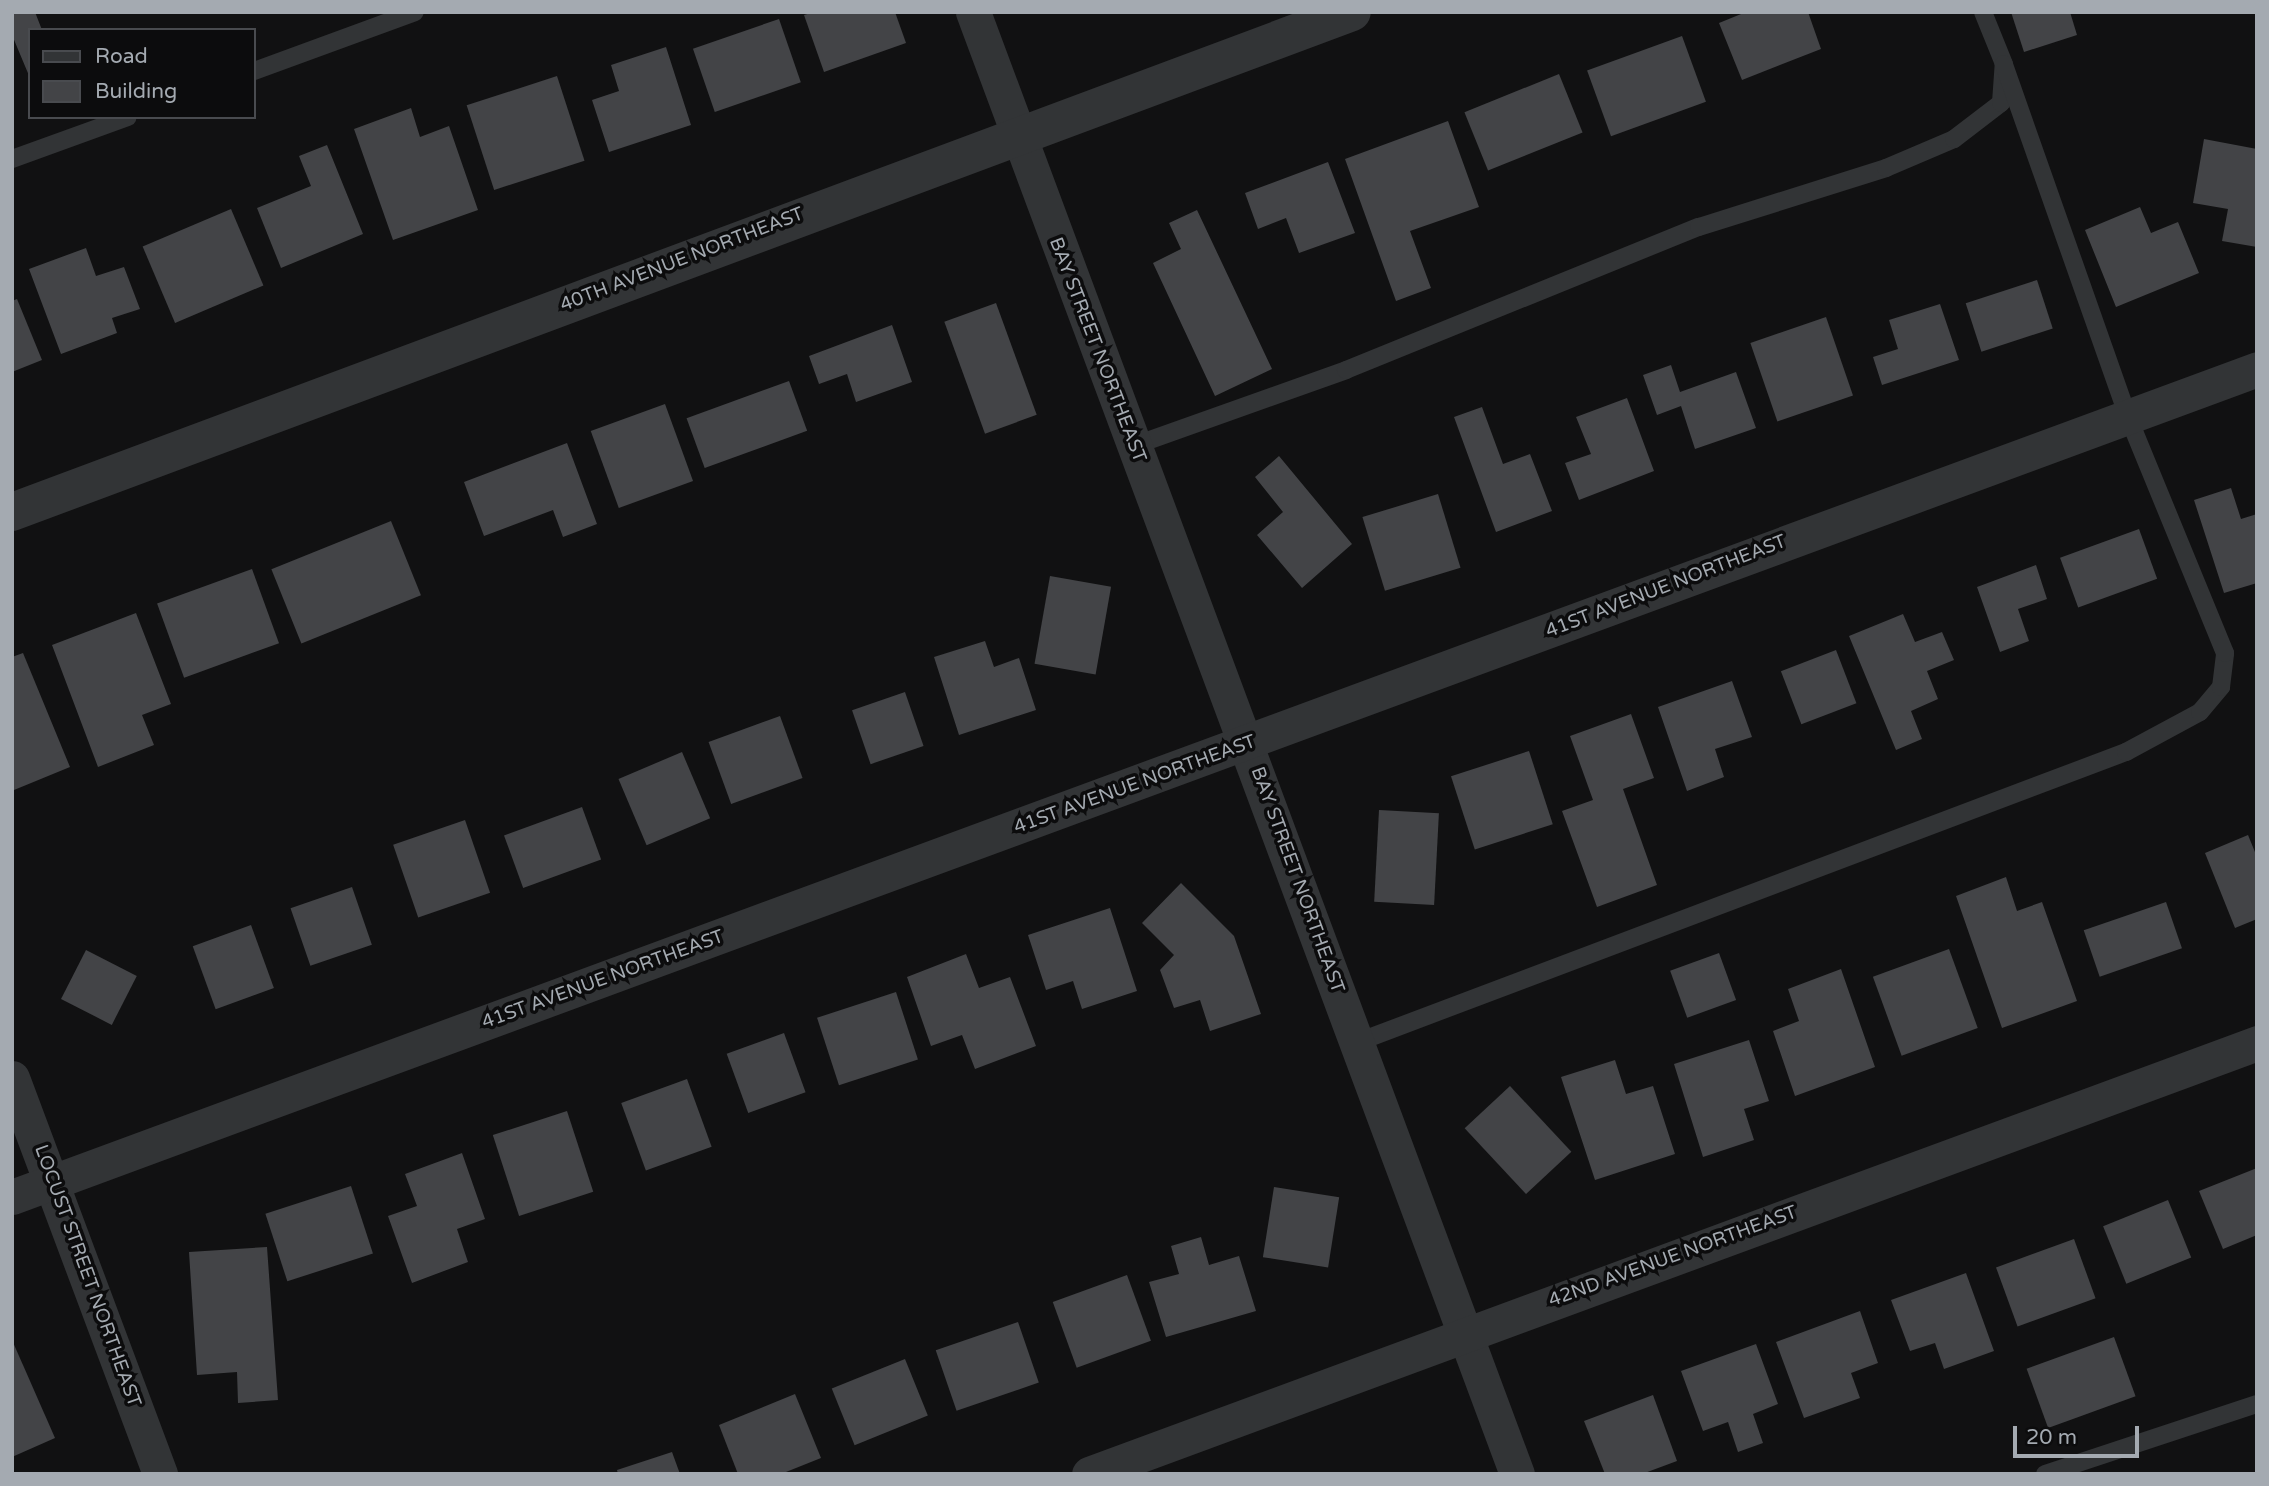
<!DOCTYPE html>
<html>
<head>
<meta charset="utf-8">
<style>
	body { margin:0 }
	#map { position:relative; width:2269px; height:1486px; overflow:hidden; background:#111112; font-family:"Varela Round",sans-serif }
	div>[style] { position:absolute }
	.building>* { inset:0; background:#434447; transform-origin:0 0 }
	.service>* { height:18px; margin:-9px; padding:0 9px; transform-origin:9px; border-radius:9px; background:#323436 }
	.minor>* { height:35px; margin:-17.5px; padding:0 17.5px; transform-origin:17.5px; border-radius:17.5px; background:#323436 }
	.tertiary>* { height:38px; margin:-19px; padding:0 19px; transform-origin:19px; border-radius:19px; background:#323436 }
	span { translate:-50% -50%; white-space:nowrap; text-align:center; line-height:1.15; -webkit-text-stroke:7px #0c0c0d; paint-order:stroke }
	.street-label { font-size:19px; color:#a4aab1 }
	.frame { position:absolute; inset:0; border:14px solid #a4aab1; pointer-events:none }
	.legend { position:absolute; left:28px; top:28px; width:228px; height:91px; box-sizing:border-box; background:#0c0c0d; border:2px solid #494b4f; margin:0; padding:9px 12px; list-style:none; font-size:21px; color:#a4aab1 }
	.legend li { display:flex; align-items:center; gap:14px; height:35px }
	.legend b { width:35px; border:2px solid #494b4f }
	.scale { position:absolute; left:2013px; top:1426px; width:126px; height:32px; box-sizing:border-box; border:4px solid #a4aab1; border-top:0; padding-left:9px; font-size:21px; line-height:24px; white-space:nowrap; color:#a4aab1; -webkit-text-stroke:5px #0c0c0d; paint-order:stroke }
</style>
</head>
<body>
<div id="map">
	<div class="building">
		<i style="clip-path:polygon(12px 12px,35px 12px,42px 30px,30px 30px,30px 78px,12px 35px)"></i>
		<i style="clip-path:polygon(814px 12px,895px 12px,906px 43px,824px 72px,804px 15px)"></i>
		<i style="clip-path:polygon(1746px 12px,1808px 12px,1821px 49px,1742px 80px,1719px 23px)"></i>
		<i style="clip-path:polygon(2011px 12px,2070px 12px,2077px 35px,2024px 52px)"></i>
		<i style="left:779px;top:19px;width:67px;height:91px;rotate:71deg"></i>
		<i style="left:1682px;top:36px;width:70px;height:101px;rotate:70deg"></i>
		<i style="clip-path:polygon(666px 47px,691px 125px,609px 152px,592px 100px,619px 91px,611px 65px)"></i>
		<i style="left:1559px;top:74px;width:63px;height:102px;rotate:68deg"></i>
		<i style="left:557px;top:76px;width:89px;height:95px;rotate:72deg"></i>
		<i style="clip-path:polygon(411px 108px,420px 137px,449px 126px,478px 210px,393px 240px,354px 129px)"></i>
		<i style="clip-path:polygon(1448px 121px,1479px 207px,1410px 231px,1431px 288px,1396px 301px,1345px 159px)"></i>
		<i style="clip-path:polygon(2204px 139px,2257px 149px,2257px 247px,2222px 241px,2228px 209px,2193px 203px)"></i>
		<i style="clip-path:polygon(327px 145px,363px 234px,281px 268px,257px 208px,311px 186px,299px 156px)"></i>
		<i style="clip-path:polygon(1328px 162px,1355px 233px,1299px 253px,1286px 218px,1258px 229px,1245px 193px)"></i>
		<i style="clip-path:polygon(2140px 207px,2151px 233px,2178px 222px,2199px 273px,2116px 307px,2085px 230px)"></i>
		<i style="left:231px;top:209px;width:83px;height:96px;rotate:67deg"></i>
		<i style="clip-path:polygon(1197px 210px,1272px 369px,1215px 396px,1153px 263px,1181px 249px,1169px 223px)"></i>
		<i style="clip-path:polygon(86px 248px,96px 276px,124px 267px,140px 309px,112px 318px,117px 333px,61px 354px,29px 269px)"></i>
		<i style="left:2037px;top:280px;width:51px;height:75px;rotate:72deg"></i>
		<i style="clip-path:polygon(17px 299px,42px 360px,12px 372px,12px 301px)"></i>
		<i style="left:996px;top:303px;width:119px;height:55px;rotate:70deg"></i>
		<i style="clip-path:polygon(1940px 304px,1959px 360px,1882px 385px,1873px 357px,1898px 349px,1889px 320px)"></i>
		<i style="left:1826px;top:317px;width:83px;height:80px;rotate:71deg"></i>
		<i style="clip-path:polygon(892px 325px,912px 382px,856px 402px,847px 374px,819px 384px,809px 356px)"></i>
		<i style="clip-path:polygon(1671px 365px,1680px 392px,1736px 372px,1756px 428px,1695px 449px,1681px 406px,1657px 415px,1643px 375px)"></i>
		<i style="left:789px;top:381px;width:53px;height:109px;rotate:70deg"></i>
		<i style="clip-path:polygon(1627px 398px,1654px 471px,1579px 500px,1565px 463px,1591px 454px,1576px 417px)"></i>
		<i style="left:665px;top:404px;width:82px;height:79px;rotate:70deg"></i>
		<i style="clip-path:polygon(1482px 407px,1503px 464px,1530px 454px,1552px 511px,1496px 532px,1454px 417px)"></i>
		<i style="clip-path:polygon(567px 443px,597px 524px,563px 537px,553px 510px,484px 536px,464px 482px)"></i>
		<i style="clip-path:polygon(1279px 456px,1352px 544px,1302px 588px,1257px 535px,1283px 512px,1255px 477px)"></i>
		<i style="clip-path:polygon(2231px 488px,2241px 519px,2257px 514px,2257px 583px,2224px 593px,2194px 500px)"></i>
		<i style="left:1438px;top:494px;width:77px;height:79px;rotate:73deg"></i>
		<i style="left:391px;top:521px;width:80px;height:129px;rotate:68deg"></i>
		<i style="left:2139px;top:529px;width:53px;height:84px;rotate:70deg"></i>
		<i style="clip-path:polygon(2036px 565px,2047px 599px,2018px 609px,2029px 641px,2000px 652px,1977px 587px)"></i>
		<i style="left:252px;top:569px;width:79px;height:101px;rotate:70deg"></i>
		<i style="left:1050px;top:576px;width:62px;height:89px;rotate:10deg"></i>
		<i style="clip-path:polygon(136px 613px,171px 704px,142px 715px,154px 745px,98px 767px,52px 645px)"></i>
		<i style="clip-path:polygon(1903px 614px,1915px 642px,1942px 632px,1954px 660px,1927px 671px,1938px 699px,1911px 711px,1922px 739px,1896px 750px,1849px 636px)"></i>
		<i style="clip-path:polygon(985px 641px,994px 667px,1019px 658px,1036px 710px,959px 735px,934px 657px)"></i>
		<i style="left:1836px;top:650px;width:57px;height:59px;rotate:69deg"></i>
		<i style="clip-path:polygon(23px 653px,70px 767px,14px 790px,12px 657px)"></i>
		<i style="clip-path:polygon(1732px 681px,1752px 737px,1715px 749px,1724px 777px,1687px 791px,1658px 707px)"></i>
		<i style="left:905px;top:692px;width:57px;height:56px;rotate:71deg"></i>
		<i style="clip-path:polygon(1631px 714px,1654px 778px,1623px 789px,1657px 885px,1597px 907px,1562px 811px,1593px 800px,1570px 736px)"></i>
		<i style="left:780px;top:716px;width:66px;height:76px;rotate:70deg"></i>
		<i style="left:1529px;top:751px;width:77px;height:82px;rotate:72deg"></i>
		<i style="left:682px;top:752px;width:72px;height:69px;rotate:67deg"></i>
		<i style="left:582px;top:807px;width:56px;height:83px;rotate:70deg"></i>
		<i style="left:1379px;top:810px;width:60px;height:92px;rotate:3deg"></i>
		<i style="left:465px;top:820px;width:77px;height:76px;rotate:71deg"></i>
		<i style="clip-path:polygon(2248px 835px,2257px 857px,2257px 919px,2235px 928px,2205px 853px)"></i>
		<i style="clip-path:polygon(2006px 877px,2017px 911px,2042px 902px,2077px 1001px,2002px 1028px,1956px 896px)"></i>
		<i style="clip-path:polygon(1181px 883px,1234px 936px,1261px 1014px,1210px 1031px,1200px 1000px,1174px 1008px,1160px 970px,1174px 955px,1142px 923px)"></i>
		<i style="left:352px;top:887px;width:61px;height:65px;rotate:71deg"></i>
		<i style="left:2166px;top:902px;width:49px;height:87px;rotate:71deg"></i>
		<i style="clip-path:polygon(1110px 908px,1137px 991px,1082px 1009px,1073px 981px,1046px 990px,1028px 935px)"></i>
		<i style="left:251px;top:925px;width:67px;height:62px;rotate:70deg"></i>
		<i style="left:1949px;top:949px;width:84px;height:81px;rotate:70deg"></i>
		<i style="left:86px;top:950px;width:57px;height:55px;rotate:27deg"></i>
		<i style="left:1719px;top:953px;width:50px;height:52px;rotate:70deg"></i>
		<i style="clip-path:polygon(966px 954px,979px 988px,1010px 977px,1036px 1046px,975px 1069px,962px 1035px,931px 1046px,907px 977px)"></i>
		<i style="clip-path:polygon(1841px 969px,1875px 1067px,1795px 1096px,1773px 1031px,1799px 1021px,1788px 989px)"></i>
		<i style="left:896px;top:992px;width:71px;height:83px;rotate:72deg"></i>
		<i style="left:784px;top:1033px;width:63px;height:61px;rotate:70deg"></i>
		<i style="clip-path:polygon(1749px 1040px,1769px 1101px,1744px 1109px,1754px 1140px,1703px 1157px,1674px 1064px)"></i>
		<i style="clip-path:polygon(1615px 1060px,1626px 1094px,1653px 1086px,1675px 1154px,1595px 1180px,1561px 1077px)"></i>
		<i style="left:687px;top:1079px;width:72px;height:70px;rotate:70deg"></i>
		<i style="left:1510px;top:1086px;width:90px;height:62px;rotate:47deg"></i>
		<i style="left:567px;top:1111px;width:85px;height:78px;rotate:72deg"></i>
		<i style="clip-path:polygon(462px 1153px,485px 1219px,457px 1229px,468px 1262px,412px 1283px,388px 1216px,417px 1206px,405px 1174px)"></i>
		<i style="clip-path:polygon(2257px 1168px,2257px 1235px,2223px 1249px,2199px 1191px)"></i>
		<i style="left:351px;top:1186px;width:71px;height:90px;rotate:72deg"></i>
		<i style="left:1274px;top:1187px;width:66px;height:71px;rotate:9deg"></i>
		<i style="left:2168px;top:1200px;width:62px;height:70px;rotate:68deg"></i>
		<i style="clip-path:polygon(1201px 1237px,1209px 1265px,1239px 1256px,1256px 1311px,1166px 1337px,1149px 1282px,1179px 1274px,1171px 1246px)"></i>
		<i style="left:2074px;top:1239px;width:63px;height:83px;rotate:70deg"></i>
		<i style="clip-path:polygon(267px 1247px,278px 1400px,238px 1403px,237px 1372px,197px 1375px,189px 1252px)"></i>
		<i style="clip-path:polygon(1966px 1273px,1994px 1351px,1944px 1369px,1935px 1343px,1910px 1351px,1891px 1300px)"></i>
		<i style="left:1127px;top:1275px;width:70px;height:79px;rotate:70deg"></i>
		<i style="clip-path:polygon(1860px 1311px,1878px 1363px,1851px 1373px,1860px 1398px,1804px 1418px,1776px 1342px)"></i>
		<i style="left:1018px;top:1322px;width:64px;height:87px;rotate:71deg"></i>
		<i style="left:2114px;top:1337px;width:63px;height:93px;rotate:70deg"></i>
		<i style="clip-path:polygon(12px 1340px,55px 1438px,12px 1457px)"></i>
		<i style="clip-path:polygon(1756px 1344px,1778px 1404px,1753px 1414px,1763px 1443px,1738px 1452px,1728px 1422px,1703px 1431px,1681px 1371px)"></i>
		<i style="left:905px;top:1359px;width:61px;height:79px;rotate:68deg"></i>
		<i style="clip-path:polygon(795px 1394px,821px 1458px,781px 1474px,738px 1474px,719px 1425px)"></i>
		<i style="clip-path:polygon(1653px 1395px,1677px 1461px,1642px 1474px,1605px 1474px,1584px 1421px)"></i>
		<i style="clip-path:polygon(672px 1452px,680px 1474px,618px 1474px,617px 1470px)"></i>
	</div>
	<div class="service">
		<i style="left:254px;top:71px;width:171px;rotate:-20.1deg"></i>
		<i style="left:12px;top:159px;width:123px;rotate:-19.9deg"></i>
		<i style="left:1133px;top:446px;width:226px;rotate:-19.6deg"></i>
		<i style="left:1346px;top:370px;width:381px;rotate:-22.1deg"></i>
		<i style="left:1699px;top:227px;width:196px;rotate:-17.5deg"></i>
		<i style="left:1886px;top:168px;width:74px;rotate:-23.1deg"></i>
		<i style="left:1954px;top:139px;width:59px;rotate:-37.5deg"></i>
		<i style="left:2001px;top:103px;width:39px;rotate:-86deg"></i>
		<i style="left:2004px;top:64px;width:56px;rotate:-112deg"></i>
		<i style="left:1358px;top:1042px;width:821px;rotate:-20.69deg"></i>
		<i style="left:2126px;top:752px;width:84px;rotate:-28.4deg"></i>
		<i style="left:2200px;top:712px;width:33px;rotate:-50deg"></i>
		<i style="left:2221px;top:687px;width:34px;rotate:-83deg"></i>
		<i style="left:2225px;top:653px;width:258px;rotate:-112.3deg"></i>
		<i style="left:2127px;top:414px;width:371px;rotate:-109.4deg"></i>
		<i style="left:2045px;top:1474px;width:223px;rotate:-18.3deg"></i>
	</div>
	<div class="minor">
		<i style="left:973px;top:12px;width:1560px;rotate:69.59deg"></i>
		<i style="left:12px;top:1078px;width:423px;rotate:69.5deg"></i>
		<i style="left:12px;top:1197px;width:2393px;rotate:-20.24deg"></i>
		<i style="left:1089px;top:1474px;width:1245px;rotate:-20.25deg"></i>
	</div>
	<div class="tertiary">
		<i style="left:12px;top:512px;width:1430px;rotate:-20.46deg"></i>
	</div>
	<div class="street-label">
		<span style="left:682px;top:260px;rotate:-21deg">40TH AVENUE NORTHEAST</span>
		<span style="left:1097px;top:350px;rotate:69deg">BAY STREET NORTHEAST</span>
		<span style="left:1666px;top:587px;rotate:-21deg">41ST AVENUE NORTHEAST</span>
		<span style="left:1135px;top:785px;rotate:-20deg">41ST AVENUE NORTHEAST</span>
		<span style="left:1297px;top:880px;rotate:70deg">BAY STREET NORTHEAST</span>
		<span style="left:603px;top:980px;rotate:-20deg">41ST AVENUE NORTHEAST</span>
		<span style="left:1673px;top:1257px;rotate:-20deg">42ND AVENUE NORTHEAST</span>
		<span style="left:87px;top:1276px;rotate:70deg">LOCUST STREET NORTHEAST</span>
	</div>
	<div class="frame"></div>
	<ul class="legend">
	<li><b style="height:9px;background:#323436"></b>Road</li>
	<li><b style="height:19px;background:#434447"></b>Building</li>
	</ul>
	<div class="scale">20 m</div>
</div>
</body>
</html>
